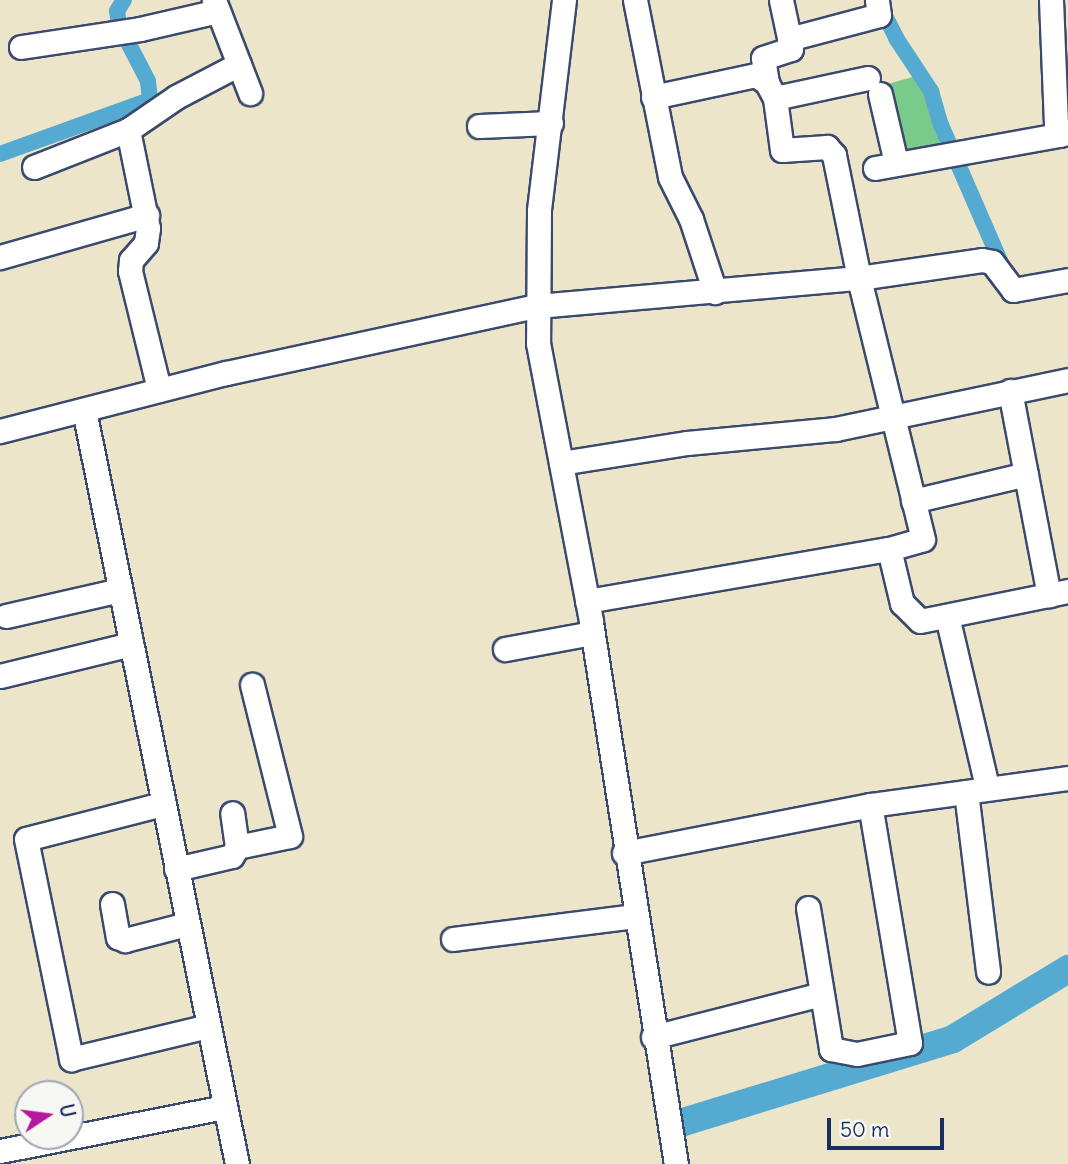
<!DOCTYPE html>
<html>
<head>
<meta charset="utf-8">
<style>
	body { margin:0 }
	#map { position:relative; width:1068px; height:1164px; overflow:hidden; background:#ece5c9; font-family:Delius,sans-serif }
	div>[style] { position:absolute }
	.green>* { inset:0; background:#7aca8b }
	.canal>* { height:16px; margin:-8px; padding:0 8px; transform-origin:8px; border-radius:8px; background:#54aad1 }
	.river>* { height:28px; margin:-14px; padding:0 14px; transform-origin:14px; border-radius:14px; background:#54aad1 }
	.roads { filter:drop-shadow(2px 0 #3a4a6e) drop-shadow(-2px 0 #3a4a6e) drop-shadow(0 2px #3a4a6e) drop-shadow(0 -2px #3a4a6e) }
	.minor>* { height:23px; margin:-11.5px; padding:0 11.5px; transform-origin:11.5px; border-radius:11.5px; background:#fff }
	span { translate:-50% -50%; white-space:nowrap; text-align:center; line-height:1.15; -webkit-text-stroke:7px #f6f6f2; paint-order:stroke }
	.north { position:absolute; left:14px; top:1080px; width:70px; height:70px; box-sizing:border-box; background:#f6f6f2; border:2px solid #9ea6b7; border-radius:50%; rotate:77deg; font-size:19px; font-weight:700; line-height:28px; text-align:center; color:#1b2f5e }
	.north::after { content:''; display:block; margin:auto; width:24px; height:32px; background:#b5179e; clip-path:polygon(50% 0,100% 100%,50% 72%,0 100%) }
	.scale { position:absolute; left:827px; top:1118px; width:117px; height:32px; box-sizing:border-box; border:4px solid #1b2f5e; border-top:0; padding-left:9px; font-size:21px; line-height:24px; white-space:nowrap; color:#1b2f5e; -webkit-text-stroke:5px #f6f6f2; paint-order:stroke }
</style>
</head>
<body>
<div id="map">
	<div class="green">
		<i style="clip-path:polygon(916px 76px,934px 114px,942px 154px,896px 163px,881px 86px)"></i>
	</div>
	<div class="canal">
		<i style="left:879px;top:4px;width:38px;rotate:63deg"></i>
		<i style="left:896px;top:38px;width:64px;rotate:56.6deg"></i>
		<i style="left:931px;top:91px;width:35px;rotate:74deg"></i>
		<i style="left:941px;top:125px;width:150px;rotate:66.5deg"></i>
		<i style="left:0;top:154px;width:159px;rotate:-19.8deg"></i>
		<i style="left:150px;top:100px;width:19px;rotate:-96deg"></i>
		<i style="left:148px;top:81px;width:63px;rotate:-117.4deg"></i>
		<i style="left:119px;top:25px;width:14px;rotate:-98deg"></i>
		<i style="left:117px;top:11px;width:13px;rotate:-58deg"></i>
	</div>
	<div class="river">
		<i style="left:677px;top:1124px;width:289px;rotate:-17.1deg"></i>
		<i style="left:953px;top:1039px;width:135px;rotate:-31.3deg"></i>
	</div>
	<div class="roads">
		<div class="minor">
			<i style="left:214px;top:0;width:100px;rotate:68.8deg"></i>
			<i style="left:564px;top:0;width:212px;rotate:96.8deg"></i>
			<i style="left:539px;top:211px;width:132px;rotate:90.4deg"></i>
			<i style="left:538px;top:343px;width:284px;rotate:79.2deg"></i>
			<i style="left:591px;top:622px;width:549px;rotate:81.09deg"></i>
			<i style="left:635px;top:0;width:180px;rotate:78.8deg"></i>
			<i style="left:670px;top:177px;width:47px;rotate:63.4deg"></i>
			<i style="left:691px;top:219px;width:77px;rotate:71.8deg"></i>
			<i style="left:781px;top:0;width:40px;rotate:78deg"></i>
			<i style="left:789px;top:39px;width:93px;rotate:-14.9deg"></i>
			<i style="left:879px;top:15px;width:15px;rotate:-98deg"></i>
			<i style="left:1051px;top:0;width:123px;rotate:87.7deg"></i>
			<i style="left:1056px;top:123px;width:12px;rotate:76deg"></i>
			<i style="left:1059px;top:135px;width:9px;rotate:-13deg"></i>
			<i style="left:21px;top:47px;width:120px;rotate:-8.6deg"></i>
			<i style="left:140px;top:29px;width:80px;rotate:-13deg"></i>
			<i style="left:767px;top:83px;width:25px;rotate:-99deg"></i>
			<i style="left:763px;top:58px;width:29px;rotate:-18deg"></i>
			<i style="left:791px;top:49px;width:10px;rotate:-101deg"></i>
			<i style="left:880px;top:94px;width:71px;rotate:76.9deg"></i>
			<i style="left:653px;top:97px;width:105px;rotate:-12.1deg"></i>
			<i style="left:756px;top:75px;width:14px;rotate:36deg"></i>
			<i style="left:767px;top:83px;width:17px;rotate:62deg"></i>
			<i style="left:775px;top:98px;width:95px;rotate:-12.1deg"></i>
			<i style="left:479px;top:126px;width:72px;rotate:-2.4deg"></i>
			<i style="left:128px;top:130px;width:100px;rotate:78.5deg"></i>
			<i style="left:148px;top:228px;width:15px;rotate:98deg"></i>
			<i style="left:146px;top:243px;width:23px;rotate:131deg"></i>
			<i style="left:131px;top:260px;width:11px;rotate:95deg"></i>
			<i style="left:130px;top:271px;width:122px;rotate:76.2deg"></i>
			<i style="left:34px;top:167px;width:101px;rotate:-21.5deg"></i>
			<i style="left:128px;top:130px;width:58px;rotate:-34.5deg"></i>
			<i style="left:176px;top:97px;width:71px;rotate:-27.6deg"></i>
			<i style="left:875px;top:168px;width:187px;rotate:-10.2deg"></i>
			<i style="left:0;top:257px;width:153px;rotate:-15.9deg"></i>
			<i style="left:1010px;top:391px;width:208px;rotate:79.2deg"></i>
			<i style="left:84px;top:410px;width:769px;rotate:78.53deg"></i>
			<i style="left:0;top:431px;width:233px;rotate:-14.4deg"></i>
			<i style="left:226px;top:373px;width:318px;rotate:-12.2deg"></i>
			<i style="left:537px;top:306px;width:323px;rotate:-5deg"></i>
			<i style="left:859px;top:278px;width:124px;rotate:-8.3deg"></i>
			<i style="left:982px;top:260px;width:10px;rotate:11deg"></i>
			<i style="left:992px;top:262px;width:35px;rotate:53deg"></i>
			<i style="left:1013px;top:290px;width:56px;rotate:-10.3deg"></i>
			<i style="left:561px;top:463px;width:128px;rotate:-9deg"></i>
			<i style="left:687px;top:443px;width:150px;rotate:-5.4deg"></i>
			<i style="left:836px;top:429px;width:237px;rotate:-11.9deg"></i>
			<i style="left:913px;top:501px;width:116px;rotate:-13.4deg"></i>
			<i style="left:889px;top:549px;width:56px;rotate:76.5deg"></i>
			<i style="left:902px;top:603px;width:25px;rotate:45deg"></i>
			<i style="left:920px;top:621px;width:151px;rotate:-11.5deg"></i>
			<i style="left:587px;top:601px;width:306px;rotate:-9.8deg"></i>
			<i style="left:889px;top:549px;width:35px;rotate:-16deg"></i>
			<i style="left:923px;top:539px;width:269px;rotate:-103.8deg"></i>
			<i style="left:859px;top:278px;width:126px;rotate:-101.5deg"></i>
			<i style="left:834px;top:155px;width:11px;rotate:-131deg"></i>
			<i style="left:827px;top:147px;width:45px;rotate:176.2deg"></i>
			<i style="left:782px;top:150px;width:52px;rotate:-97.7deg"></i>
			<i style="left:6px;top:616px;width:117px;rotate:-12.8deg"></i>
			<i style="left:947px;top:616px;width:176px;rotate:76.8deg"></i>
			<i style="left:505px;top:649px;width:88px;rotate:-10.4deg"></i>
			<i style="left:0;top:676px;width:135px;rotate:-13.7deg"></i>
			<i style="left:966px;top:792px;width:181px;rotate:83deg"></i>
			<i style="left:162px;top:804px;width:140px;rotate:165.6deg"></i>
			<i style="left:26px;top:839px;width:225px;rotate:78.4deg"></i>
			<i style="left:71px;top:1059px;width:141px;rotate:-13.5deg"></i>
			<i style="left:237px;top:847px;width:54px;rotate:-11.7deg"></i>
			<i style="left:290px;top:836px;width:156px;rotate:-104.1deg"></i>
			<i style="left:624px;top:853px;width:251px;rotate:-11deg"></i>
			<i style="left:870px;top:805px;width:200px;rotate:-7.8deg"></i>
			<i style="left:176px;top:869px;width:57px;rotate:-13.1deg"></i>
			<i style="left:232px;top:856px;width:10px;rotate:-61deg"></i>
			<i style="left:237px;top:847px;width:34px;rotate:-98deg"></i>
			<i style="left:112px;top:904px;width:34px;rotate:80deg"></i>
			<i style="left:118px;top:937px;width:8px;rotate:23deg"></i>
			<i style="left:125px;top:940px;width:64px;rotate:-14.5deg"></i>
			<i style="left:808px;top:908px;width:143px;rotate:80.7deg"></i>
			<i style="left:831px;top:1049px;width:26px;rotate:11deg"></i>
			<i style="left:857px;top:1054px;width:54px;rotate:-11.7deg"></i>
			<i style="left:910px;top:1043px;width:241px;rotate:-99.5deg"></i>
			<i style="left:453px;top:939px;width:182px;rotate:-7.2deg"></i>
			<i style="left:653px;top:1037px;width:174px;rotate:-14.3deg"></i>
			<i style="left:0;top:1151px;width:229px;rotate:-11.1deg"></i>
		</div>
	</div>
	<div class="north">U</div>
	<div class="scale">50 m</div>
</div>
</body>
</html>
